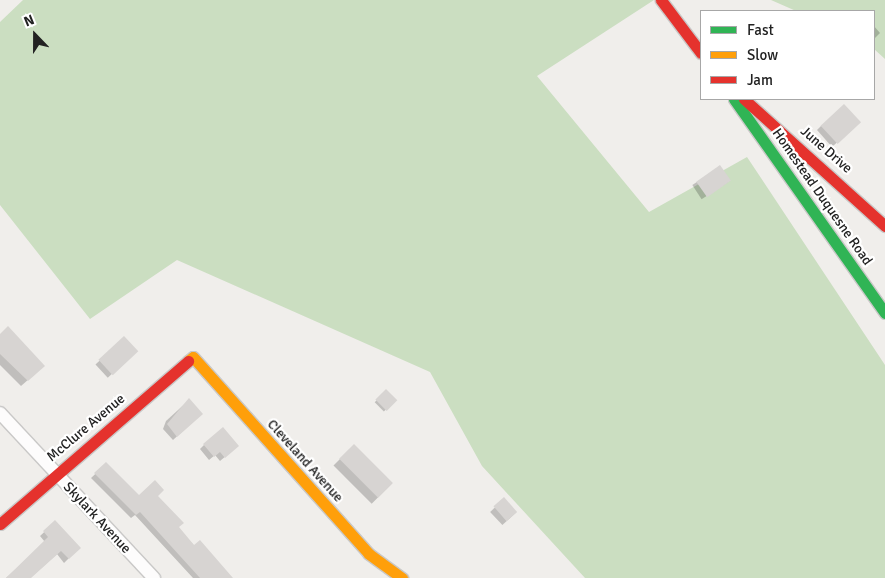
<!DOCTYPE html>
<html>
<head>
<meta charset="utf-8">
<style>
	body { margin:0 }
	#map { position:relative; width:885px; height:578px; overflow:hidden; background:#f0eeeb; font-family:Signika,sans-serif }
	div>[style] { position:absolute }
	.forest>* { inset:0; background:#cbdec1 }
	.shadow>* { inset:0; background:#0003; transform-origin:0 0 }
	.building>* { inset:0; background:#d7d4d2; transform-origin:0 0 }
	.roads { filter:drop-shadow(1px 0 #c9c8c7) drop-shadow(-1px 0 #c9c8c7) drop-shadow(0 1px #c9c8c7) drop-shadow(0 -1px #c9c8c7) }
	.street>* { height:12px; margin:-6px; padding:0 6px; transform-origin:6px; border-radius:6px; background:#fdfcfc }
	.fast>* { height:11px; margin:-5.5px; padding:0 5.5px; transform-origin:5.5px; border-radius:5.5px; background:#30b455 }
	.slow>* { height:11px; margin:-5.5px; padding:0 5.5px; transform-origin:5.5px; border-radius:5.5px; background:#ff9f0a }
	.jam>* { height:11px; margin:-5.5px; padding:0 5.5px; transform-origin:5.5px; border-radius:5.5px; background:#e5322d }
	span { translate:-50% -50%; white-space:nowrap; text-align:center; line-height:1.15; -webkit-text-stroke:4.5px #fff; paint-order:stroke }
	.street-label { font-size:14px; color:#222 }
	.legend { position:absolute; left:700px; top:10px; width:175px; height:90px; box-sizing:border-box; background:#fff; border:1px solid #a7a7a7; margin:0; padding:6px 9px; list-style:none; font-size:15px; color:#222 }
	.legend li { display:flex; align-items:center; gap:10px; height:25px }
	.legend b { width:25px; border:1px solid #a7a7a7 }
	.north { position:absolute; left:10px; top:10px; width:50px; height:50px; -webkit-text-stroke:4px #fff; paint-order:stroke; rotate:338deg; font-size:14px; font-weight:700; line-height:20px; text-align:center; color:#222 }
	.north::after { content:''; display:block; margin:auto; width:18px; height:22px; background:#222; clip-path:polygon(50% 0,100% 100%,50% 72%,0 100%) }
</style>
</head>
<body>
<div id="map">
	<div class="forest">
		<i style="clip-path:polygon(23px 0,654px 0,537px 76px,649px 212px,747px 157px,885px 365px,885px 578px,585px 578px,482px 466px,430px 372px,177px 260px,90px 319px,0 205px,0 22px)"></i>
		<i style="clip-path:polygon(771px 0,885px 0,885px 59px,874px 49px,874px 11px,796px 11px)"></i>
	</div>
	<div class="shadow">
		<i style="clip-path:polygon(874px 26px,880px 33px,874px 39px)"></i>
		<i style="clip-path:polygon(859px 122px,832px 147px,817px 130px,821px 126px)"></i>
		<i style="left:720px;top:167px;width:17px;height:33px;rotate:57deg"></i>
		<i style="clip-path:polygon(0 335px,37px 372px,21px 386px,0 365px)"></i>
		<i style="left:124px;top:338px;width:18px;height:39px;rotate:47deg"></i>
		<i style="left:386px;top:391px;width:13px;height:16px;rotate:45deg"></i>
		<i style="clip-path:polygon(189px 400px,197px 418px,173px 440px,163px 429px,166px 421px)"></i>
		<i style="clip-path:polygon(204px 445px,233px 450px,220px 461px,215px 455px,209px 460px,200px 449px)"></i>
		<i style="left:354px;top:445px;width:54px;height:29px;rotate:45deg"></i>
		<i style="clip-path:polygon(106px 464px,139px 497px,156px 496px,177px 527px,224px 578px,193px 578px,135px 515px,131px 518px,91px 478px)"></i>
		<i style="left:504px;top:499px;width:18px;height:19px;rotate:47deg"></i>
		<i style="clip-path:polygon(55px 522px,79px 548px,64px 563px,57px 554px,30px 578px,6px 578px,45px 542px,40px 536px)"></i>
	</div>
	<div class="building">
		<i style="left:844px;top:104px;width:25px;height:32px;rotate:47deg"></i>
		<i style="left:720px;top:165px;width:19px;height:29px;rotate:55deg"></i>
		<i style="clip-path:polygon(8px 326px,45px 366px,28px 381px,0 354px,0 334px)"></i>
		<i style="left:124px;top:336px;width:21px;height:35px;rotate:47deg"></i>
		<i style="left:386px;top:389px;width:16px;height:15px;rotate:45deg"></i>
		<i style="clip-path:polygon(189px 398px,203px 414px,177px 437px,167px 424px)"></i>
		<i style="clip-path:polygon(223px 427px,239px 446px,225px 458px,220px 452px,214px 457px,203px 444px)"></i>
		<i style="left:354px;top:444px;width:55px;height:21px;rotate:45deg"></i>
		<i style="clip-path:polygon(106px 462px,139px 495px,155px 480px,164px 490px,158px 496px,184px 523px,179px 527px,194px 545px,200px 540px,233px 578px,200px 578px,140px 512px,136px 515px,94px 473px)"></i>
		<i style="left:504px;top:497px;width:20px;height:14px;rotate:49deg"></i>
		<i style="clip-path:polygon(55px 520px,81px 548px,69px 559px,61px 551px,31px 578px,6px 578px,48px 537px,43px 531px)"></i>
	</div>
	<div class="roads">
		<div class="street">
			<i style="left:0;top:413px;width:226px;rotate:47deg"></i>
		</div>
		<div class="fast">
			<i style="left:734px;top:99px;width:262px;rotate:54.8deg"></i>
		</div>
		<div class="slow">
			<i style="left:188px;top:361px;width:6px;rotate:-39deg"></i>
			<i style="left:193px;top:357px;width:264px;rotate:48.2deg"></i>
			<i style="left:369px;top:554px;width:41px;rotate:36deg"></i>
		</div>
		<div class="jam">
			<i style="left:661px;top:0;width:66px;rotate:53deg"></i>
			<i style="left:744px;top:99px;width:190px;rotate:42deg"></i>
			<i style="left:0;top:524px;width:249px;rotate:-40.9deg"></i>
		</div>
	</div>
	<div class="street-label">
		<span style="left:826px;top:150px;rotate:41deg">June Drive</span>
		<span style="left:822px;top:197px;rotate:55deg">Homestead Duquesne Road</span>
		<span style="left:86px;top:428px;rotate:-40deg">McClure Avenue</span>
		<span style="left:305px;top:461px;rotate:48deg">Cleveland Avenue</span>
		<span style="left:97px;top:518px;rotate:47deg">Skylark Avenue</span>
	</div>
	<ul class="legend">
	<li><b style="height:6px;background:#30b455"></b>Fast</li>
	<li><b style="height:6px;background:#ff9f0a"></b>Slow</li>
	<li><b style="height:6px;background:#e5322d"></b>Jam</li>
	</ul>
	<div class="north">N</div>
</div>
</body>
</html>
